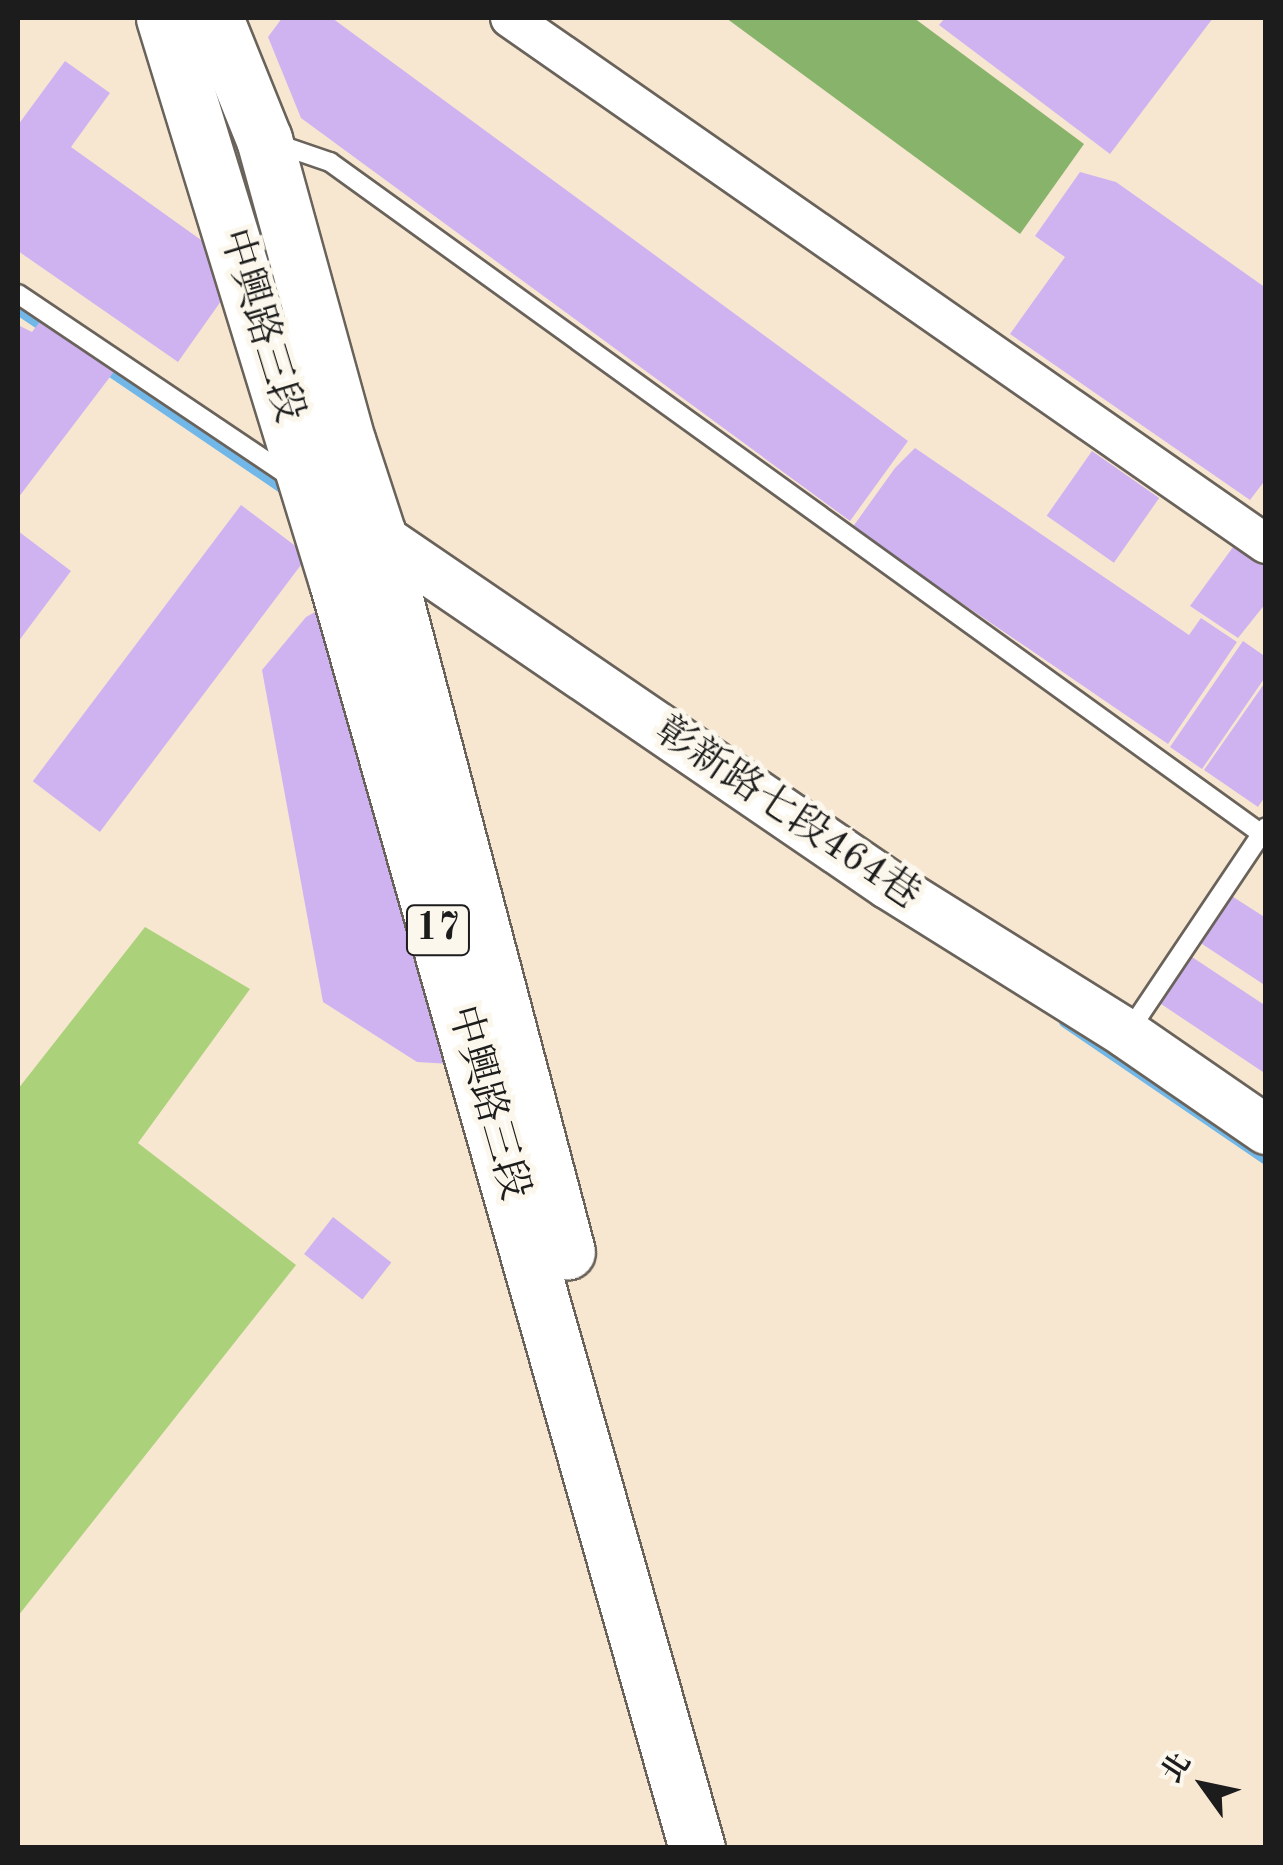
<!DOCTYPE html>
<html>
<head>
<meta charset="utf-8">
<style>
	body { margin:0 }
	#map { position:relative; width:1283px; height:1865px; overflow:hidden; background:#f7e7d1; font-family:"Old Standard TT","Noto Serif TC",serif }
	div>[style] { position:absolute }
	.green>* { inset:0; background:#abd17b }
	.forest>* { inset:0; background:#88b36b }
	.stream>* { height:10px; margin:-5px; padding:0 5px; transform-origin:5px; border-radius:5px; background:#71b7e8 }
	.building>* { inset:0; background:#cfb3f1; transform-origin:0 0 }
	.roads { filter:drop-shadow(2px 0 #69635b) drop-shadow(-2px 0 #69635b) drop-shadow(0 2px #69635b) drop-shadow(0 -2px #69635b) }
	.service>* { height:18px; margin:-9px; padding:0 9px; transform-origin:9px; border-radius:9px; background:#fff }
	.minor>* { height:38px; margin:-19px; padding:0 19px; transform-origin:19px; border-radius:19px; background:#fff }
	.tertiary>* { height:48px; margin:-24px; padding:0 24px; transform-origin:24px; border-radius:24px; background:#fff }
	.primary>* { height:55px; margin:-27.5px; padding:0 27.5px; transform-origin:27.5px; border-radius:27.5px; background:#fff }
	span { translate:-50% -50%; white-space:nowrap; text-align:center; line-height:1.15; -webkit-text-stroke:10px #fbf7ec; paint-order:stroke }
	.shield-label span { padding:2px 8px; background:#fbf7ec; border:2px solid; border-radius:8px; -webkit-text-stroke-width:0 }
	.shield-label { font-size:38px; color:#1c1c1c; font-weight:700 }
	.street-label { font-size:40px; color:#1c1c1c }
	.frame { position:absolute; inset:0; border:20px solid #1c1c1c; pointer-events:none }
	.north { position:absolute; left:1153px; top:1735px; width:100px; height:100px; -webkit-text-stroke:8px #fbf7ec; paint-order:stroke; rotate:303deg; font-size:28px; font-weight:700; line-height:40px; text-align:center; color:#1c1c1c }
	.north::after { content:''; display:block; margin:auto; width:35px; height:45px; background:#1c1c1c; clip-path:polygon(50% 0,100% 100%,50% 72%,0 100%) }
</style>
</head>
<body>
<div id="map">
	<div class="green">
		<i style="clip-path:polygon(145px 927px,250px 989px,138px 1143px,296px 1265px,18px 1616px,18px 1089px)"></i>
	</div>
	<div class="forest">
		<i style="clip-path:polygon(726px 18px,914px 18px,1084px 144px,1020px 234px)"></i>
	</div>
	<div class="stream">
		<i style="left:18px;top:310px;width:34px;rotate:34deg"></i>
		<i style="left:102px;top:366px;width:222px;rotate:34.2deg"></i>
		<i style="left:1064px;top:1022px;width:245px;rotate:34.3deg"></i>
	</div>
	<div class="building">
		<i style="clip-path:polygon(282px 18px,332px 18px,908px 441px,850px 521px,301px 118px,268px 37px)"></i>
		<i style="clip-path:polygon(945px 18px,1213px 18px,1110px 154px,939px 25px)"></i>
		<i style="clip-path:polygon(65px 61px,110px 93px,71px 147px,243px 270px,178px 362px,18px 251px,18px 125px)"></i>
		<i style="clip-path:polygon(1080px 172px,1116px 182px,1266px 288px,1266px 479px,1250px 500px,1010px 334px,1065px 257px,1035px 236px)"></i>
		<i style="clip-path:polygon(45px 315px,116px 369px,18px 498px,18px 329px,20px 326px,32px 332px)"></i>
		<i style="clip-path:polygon(915px 448px,1189px 635px,1201px 618px,1237px 642px,1168px 744px,852px 528px,895px 468px)"></i>
		<i style="left:1092px;top:451px;width:82px;height:79px;rotate:35deg"></i>
		<i style="left:241px;top:505px;width:84px;height:346px;rotate:37deg"></i>
		<i style="clip-path:polygon(18px 531px,71px 571px,18px 642px)"></i>
		<i style="clip-path:polygon(1236px 543px,1266px 564px,1266px 603px,1238px 638px,1190px 606px)"></i>
		<i style="clip-path:polygon(335px 601px,467px 1065px,417px 1062px,323px 1002px,262px 670px,306px 617px)"></i>
		<i style="clip-path:polygon(1243px 641px,1266px 657px,1266px 676px,1202px 769px,1170px 747px)"></i>
		<i style="clip-path:polygon(1266px 681px,1266px 795px,1258px 807px,1204px 770px)"></i>
		<i style="clip-path:polygon(1227px 893px,1266px 918px,1266px 986px,1196px 940px)"></i>
		<i style="clip-path:polygon(1186px 953px,1266px 1006px,1266px 1074px,1155px 1000px)"></i>
		<i style="left:333px;top:1217px;width:74px;height:47px;rotate:38deg"></i>
	</div>
	<div class="roads">
		<div class="service">
			<i style="left:277px;top:144px;width:56px;rotate:18.8deg"></i>
			<i style="left:330px;top:162px;width:1154px;rotate:35.8deg"></i>
			<i style="left:18px;top:294px;width:328px;rotate:33.9deg"></i>
			<i style="left:1127px;top:1034px;width:249px;rotate:-56.1deg"></i>
		</div>
		<div class="minor">
			<i style="left:510px;top:18px;width:921px;rotate:34.83deg"></i>
		</div>
		<div class="tertiary">
			<i style="left:359px;top:523px;width:642px;rotate:34.33deg"></i>
			<i style="left:889px;top:885px;width:281px;rotate:32deg"></i>
			<i style="left:1127px;top:1034px;width:169px;rotate:34.6deg"></i>
		</div>
		<div class="primary">
			<i style="left:164px;top:18px;width:590px;rotate:72.95deg"></i>
			<i style="left:337px;top:582px;width:1316px;rotate:74.13deg"></i>
			<i style="left:215px;top:18px;width:131px;rotate:68deg"></i>
			<i style="left:264px;top:139px;width:315px;rotate:74.6deg"></i>
			<i style="left:348px;top:443px;width:97px;rotate:71.9deg"></i>
			<i style="left:378px;top:535px;width:741px;rotate:75.23deg"></i>
		</div>
	</div>
	<div class="shield-label">
		<span style="left:438px;top:930px">17</span>
	</div>
	<div class="street-label">
		<span style="left:260px;top:326px;rotate:73deg">中興路三段</span>
		<span style="left:787px;top:814px;rotate:34deg">彰新路七段464巷</span>
		<span style="left:487px;top:1103px;rotate:74deg">中興路三段</span>
	</div>
	<div class="frame"></div>
	<div class="north">北</div>
</div>
</body>
</html>
